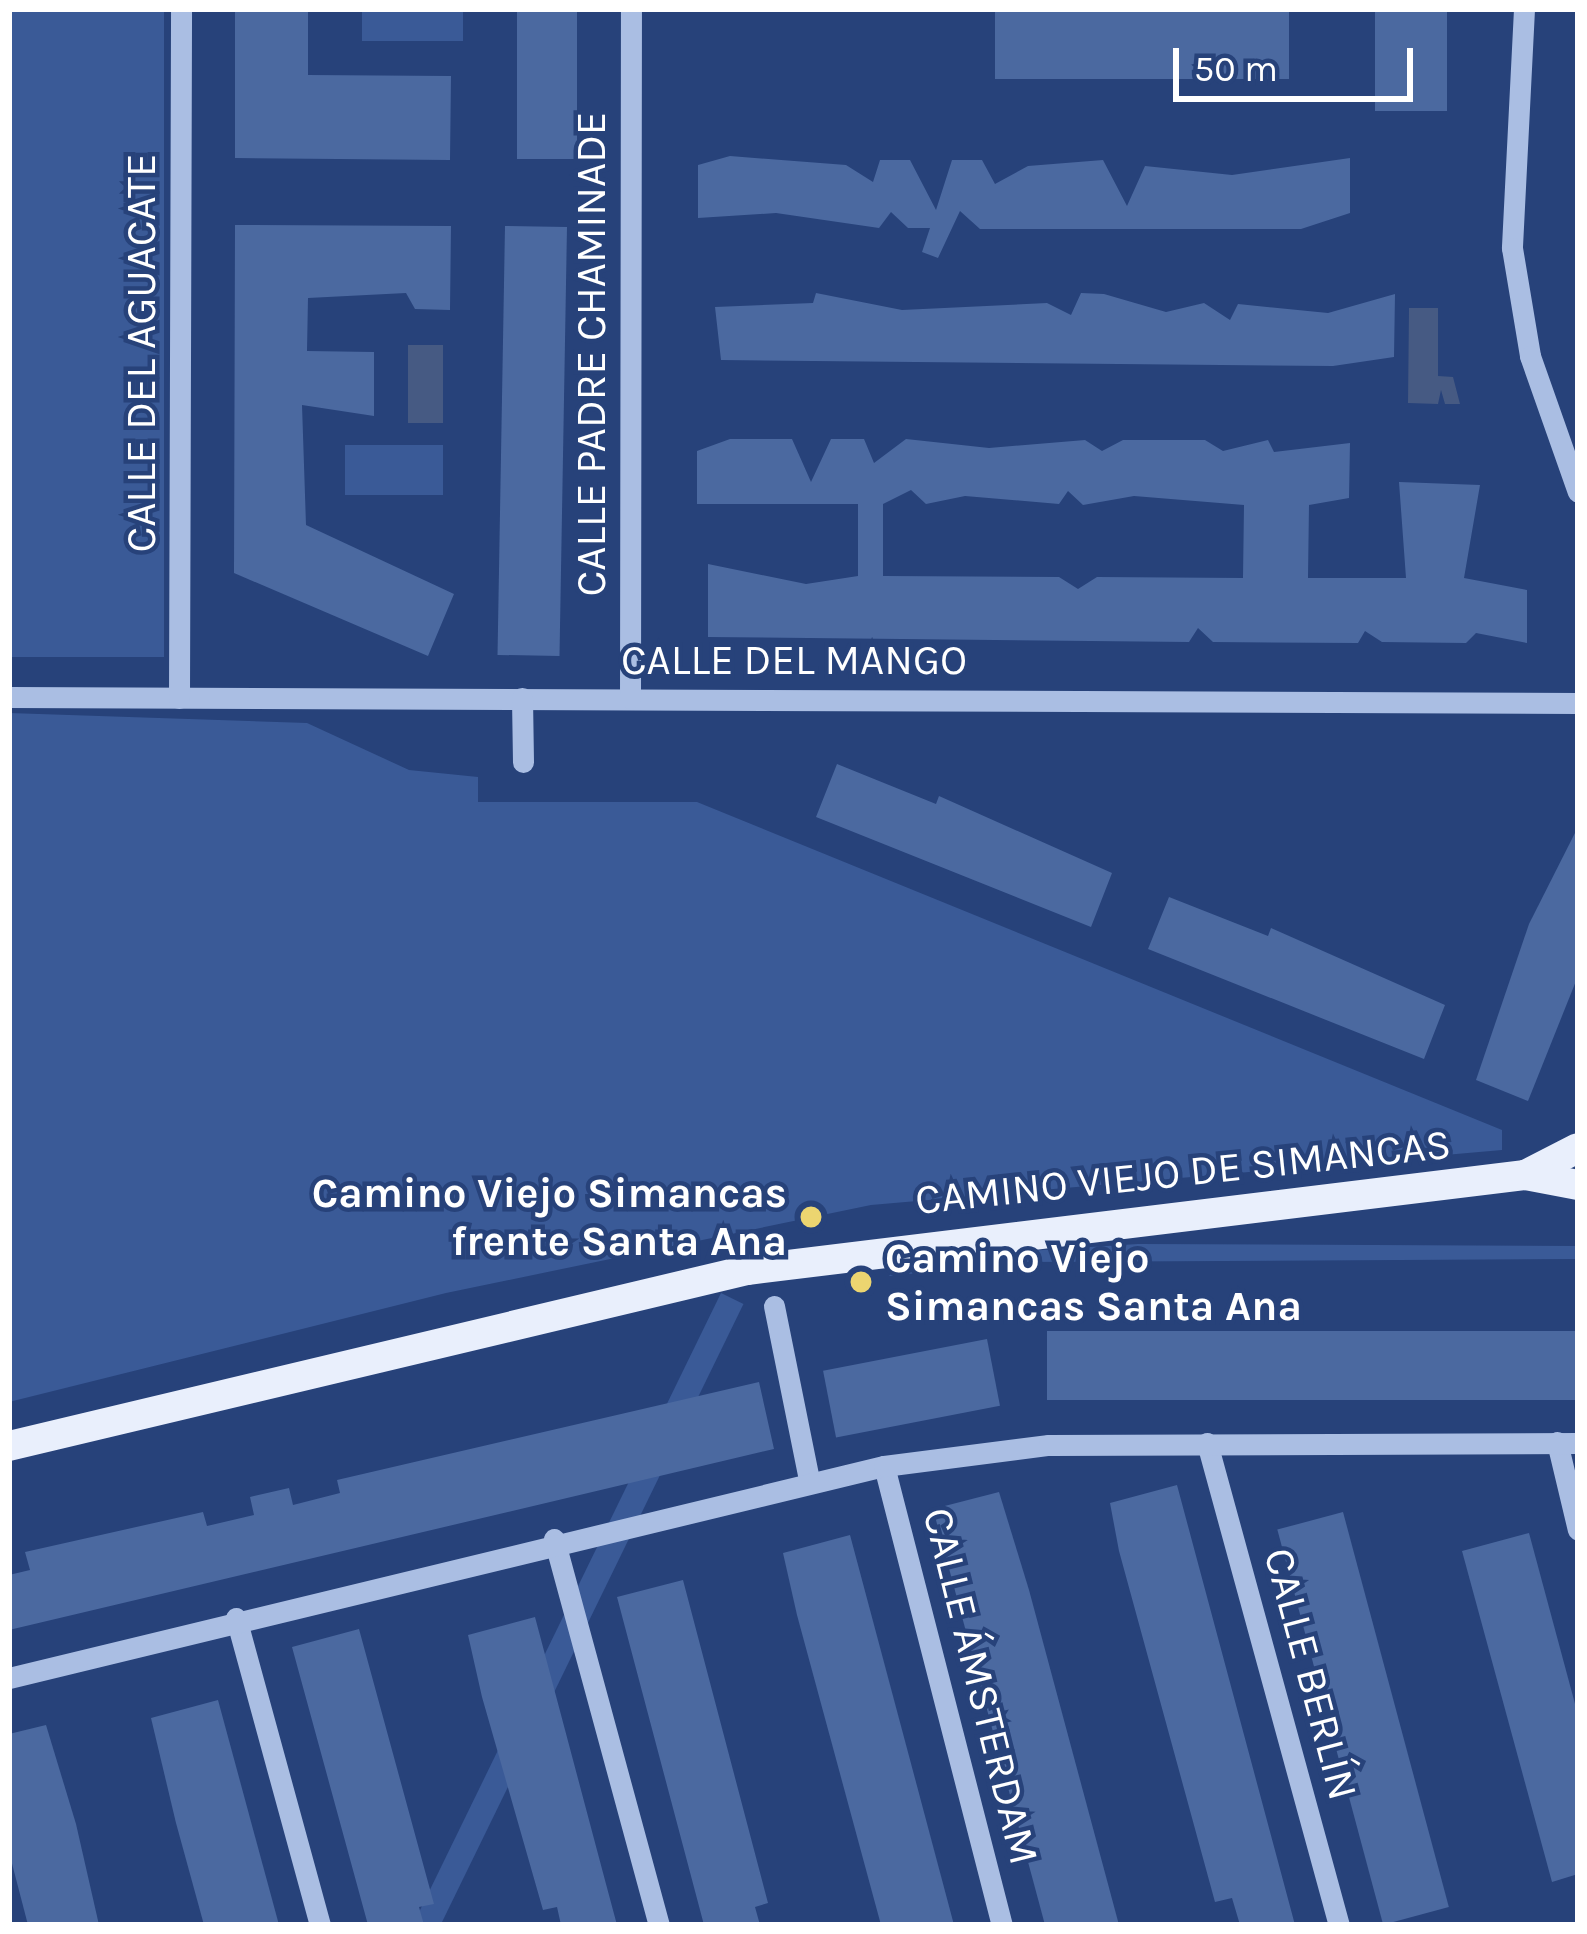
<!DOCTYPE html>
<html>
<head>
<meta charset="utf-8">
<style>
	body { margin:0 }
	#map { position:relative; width:1587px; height:1934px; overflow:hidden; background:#27427a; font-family:Karla,sans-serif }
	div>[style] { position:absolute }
	.green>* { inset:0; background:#3a5a97; transform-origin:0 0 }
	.water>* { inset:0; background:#465a83; transform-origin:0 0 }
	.building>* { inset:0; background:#4b69a0; transform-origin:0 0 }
	.minor>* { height:21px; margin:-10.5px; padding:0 10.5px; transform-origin:10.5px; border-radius:10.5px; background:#aabee3 }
	.major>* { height:30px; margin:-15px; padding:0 15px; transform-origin:15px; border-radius:15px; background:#e9effc }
	.dots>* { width:33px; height:33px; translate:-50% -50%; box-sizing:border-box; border:6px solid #27427a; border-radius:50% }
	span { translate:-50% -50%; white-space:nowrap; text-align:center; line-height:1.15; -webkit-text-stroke:9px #27427a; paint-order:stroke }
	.street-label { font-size:42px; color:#fff }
	.poi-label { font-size:42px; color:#fff; font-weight:700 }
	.right { translate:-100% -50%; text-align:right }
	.left { translate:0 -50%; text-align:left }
	.frame { position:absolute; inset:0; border:12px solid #fff; pointer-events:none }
	.scale { position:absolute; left:1173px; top:48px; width:240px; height:54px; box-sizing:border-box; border:6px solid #fff; border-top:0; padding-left:15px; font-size:36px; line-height:42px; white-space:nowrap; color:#fff; -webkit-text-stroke:9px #27427a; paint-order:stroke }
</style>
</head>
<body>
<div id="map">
	<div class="green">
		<i style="left:9px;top:9px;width:155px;height:648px"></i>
		<i style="left:362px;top:9px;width:101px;height:32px"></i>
		<i style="left:345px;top:445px;width:98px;height:50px"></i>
		<i style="clip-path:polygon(9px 713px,307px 723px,409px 770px,478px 777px,478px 802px,697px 802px,1502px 1130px,1502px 1150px,871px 1205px,446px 1293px,9px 1402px)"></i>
		<i style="clip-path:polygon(1138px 1244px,1578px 1246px,1578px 1259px,1023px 1262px,889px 1276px,904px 1259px)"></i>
		<i style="left:721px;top:1293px;width:25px;height:733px;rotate:26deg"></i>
	</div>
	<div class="water">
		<i style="clip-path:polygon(1409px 308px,1438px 308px,1438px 376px,1453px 377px,1460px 404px,1445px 404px,1441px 390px,1438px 404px,1408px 403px)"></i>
		<i style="left:408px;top:345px;width:35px;height:78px"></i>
	</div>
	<div class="building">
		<i style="clip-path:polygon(235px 9px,308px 9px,308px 75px,451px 76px,450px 160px,235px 158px)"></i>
		<i style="left:517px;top:9px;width:60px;height:150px"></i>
		<i style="left:995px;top:9px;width:294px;height:70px"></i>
		<i style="left:1375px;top:9px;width:72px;height:102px"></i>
		<i style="clip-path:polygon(730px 156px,846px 165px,873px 182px,880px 160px,910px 160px,936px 210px,952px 160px,982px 160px,995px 184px,1028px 166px,1103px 160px,1127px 206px,1145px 166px,1232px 175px,1350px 158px,1350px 213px,1301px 229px,980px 229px,960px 211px,938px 258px,922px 252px,930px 228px,908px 228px,891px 212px,879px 228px,776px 213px,698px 218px,698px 165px)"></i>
		<i style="clip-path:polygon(235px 225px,451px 226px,450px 310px,415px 309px,406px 293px,308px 298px,307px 351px,374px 352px,374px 416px,302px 405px,306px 525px,454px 594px,428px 656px,234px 573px)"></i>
		<i style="left:505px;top:226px;width:62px;height:429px;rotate:1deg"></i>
		<i style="clip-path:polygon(816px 293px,902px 310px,1047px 303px,1071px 315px,1081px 293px,1104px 294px,1166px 312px,1204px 303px,1230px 320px,1238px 304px,1328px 313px,1395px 294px,1394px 357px,1333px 366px,721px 360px,715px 307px,813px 303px)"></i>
		<i style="clip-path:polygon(evenodd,730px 439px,792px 439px,811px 482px,831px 439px,864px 439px,874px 463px,906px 439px,989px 448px,1085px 440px,1102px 451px,1123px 440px,1205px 440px,1223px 451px,1268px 440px,1274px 452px,1350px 443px,1349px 498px,1309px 505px,1308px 578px,1406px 578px,1399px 482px,1480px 485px,1464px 578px,1527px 590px,1527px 643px,1476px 633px,1466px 643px,1382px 642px,1365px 631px,1358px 643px,1213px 642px,1198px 628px,1189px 642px,708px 637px,708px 564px,806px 584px,858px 576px,858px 504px,697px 504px,697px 451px,730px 439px,911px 490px,926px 504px,965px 496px,1059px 504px,1068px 491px,1083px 505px,1134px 496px,1244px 505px,1243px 578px,1097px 577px,1078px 589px,1059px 577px,883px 576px,883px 504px,911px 490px)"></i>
		<i style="clip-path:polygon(837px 764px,936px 804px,939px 796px,1112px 873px,1091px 927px,816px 817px)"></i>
		<i style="clip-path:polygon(1578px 827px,1578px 976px,1528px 1101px,1476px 1080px,1529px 924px)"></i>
		<i style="clip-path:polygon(1169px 897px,1268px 936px,1271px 928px,1445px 1005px,1424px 1059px,1148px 949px)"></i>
		<i style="left:1047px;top:1331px;width:531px;height:69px"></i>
		<i style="left:987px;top:1339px;width:68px;height:167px;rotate:79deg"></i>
		<i style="clip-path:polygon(759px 1382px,774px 1449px,9px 1630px,9px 1575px,30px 1570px,25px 1552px,203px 1512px,207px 1526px,254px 1515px,250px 1497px,289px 1488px,293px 1505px,340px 1493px,337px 1480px)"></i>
		<i style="clip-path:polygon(1177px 1485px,1295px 1925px,1240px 1925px,1232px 1898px,1215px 1902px,1119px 1551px,1110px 1503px)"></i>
		<i style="clip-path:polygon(999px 1492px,1029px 1590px,1119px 1925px,1045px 1925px,933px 1509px)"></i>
		<i style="left:1343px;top:1512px;width:409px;height:68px;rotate:75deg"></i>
		<i style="clip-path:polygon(1529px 1533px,1578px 1715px,1578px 1874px,1552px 1882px,1462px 1551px)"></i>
		<i style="clip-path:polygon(850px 1535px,917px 1786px,954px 1925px,881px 1925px,797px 1615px,783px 1553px)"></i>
		<i style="clip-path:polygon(683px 1580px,768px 1903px,755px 1907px,760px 1925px,704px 1925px,617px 1597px)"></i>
		<i style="clip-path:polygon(535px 1617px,606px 1884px,617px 1925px,561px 1925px,557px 1907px,543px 1910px,482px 1697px,468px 1635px)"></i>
		<i style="clip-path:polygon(359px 1629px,434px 1904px,419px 1907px,424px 1925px,368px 1925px,292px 1647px)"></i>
		<i style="clip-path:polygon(218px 1700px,279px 1925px,204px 1925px,176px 1823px,151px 1718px)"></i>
		<i style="clip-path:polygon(46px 1725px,76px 1824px,99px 1925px,28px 1925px,9px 1852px,9px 1734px)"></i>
	</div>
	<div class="minor">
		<i style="left:1524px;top:9px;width:239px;rotate:92.9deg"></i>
		<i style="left:1512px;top:248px;width:109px;rotate:80.5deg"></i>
		<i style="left:1530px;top:356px;width:144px;rotate:70.6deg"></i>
		<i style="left:9px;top:697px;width:1569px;rotate:0.22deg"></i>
		<i style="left:179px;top:698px;width:689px;rotate:-89.83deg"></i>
		<i style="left:522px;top:698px;width:64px;rotate:89.1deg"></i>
		<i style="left:630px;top:698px;width:689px;rotate:-89.92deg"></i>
		<i style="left:774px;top:1306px;width:177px;rotate:78.6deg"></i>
		<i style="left:1557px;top:1442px;width:90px;rotate:76.6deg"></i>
		<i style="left:1207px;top:1443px;width:500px;rotate:74.7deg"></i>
		<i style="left:884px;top:1466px;width:474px;rotate:75.6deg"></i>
		<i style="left:554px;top:1539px;width:400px;rotate:74.8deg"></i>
		<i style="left:236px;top:1618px;width:318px;rotate:74.7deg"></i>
		<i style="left:9px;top:1678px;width:900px;rotate:-13.62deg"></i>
		<i style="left:884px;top:1466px;width:166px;rotate:-7.3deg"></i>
		<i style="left:1049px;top:1445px;width:529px;rotate:-0.22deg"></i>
	</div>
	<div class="major">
		<i style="left:1525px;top:1175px;width:59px;rotate:-27deg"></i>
		<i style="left:9px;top:1446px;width:759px;rotate:-13.41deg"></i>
		<i style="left:747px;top:1270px;width:784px;rotate:-6.96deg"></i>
		<i style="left:1525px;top:1175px;width:54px;rotate:10.7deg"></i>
	</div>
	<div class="dots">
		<i style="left:811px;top:1217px;background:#ecd570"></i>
		<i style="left:861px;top:1282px;background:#ecd570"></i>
	</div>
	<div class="street-label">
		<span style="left:141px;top:353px;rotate:-90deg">CALLE DEL AGUACATE</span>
		<span style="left:591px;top:354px;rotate:-90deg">CALLE PADRE CHAMINADE</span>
		<span style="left:794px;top:660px">CALLE DEL MANGO</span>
		<span style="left:1183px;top:1172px;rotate:-6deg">CAMINO VIEJO DE SIMANCAS</span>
		<span style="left:1311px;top:1674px;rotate:75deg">CALLE BERLÍN</span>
		<span style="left:981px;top:1686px;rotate:76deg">CALLE ÁMSTERDAM</span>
	</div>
	<div class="poi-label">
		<span class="right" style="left:787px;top:1217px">Camino Viejo Simancas<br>frente Santa Ana</span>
		<span class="left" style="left:885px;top:1282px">Camino Viejo<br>Simancas Santa Ana</span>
	</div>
	<div class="frame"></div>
	<div class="scale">50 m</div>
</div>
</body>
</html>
